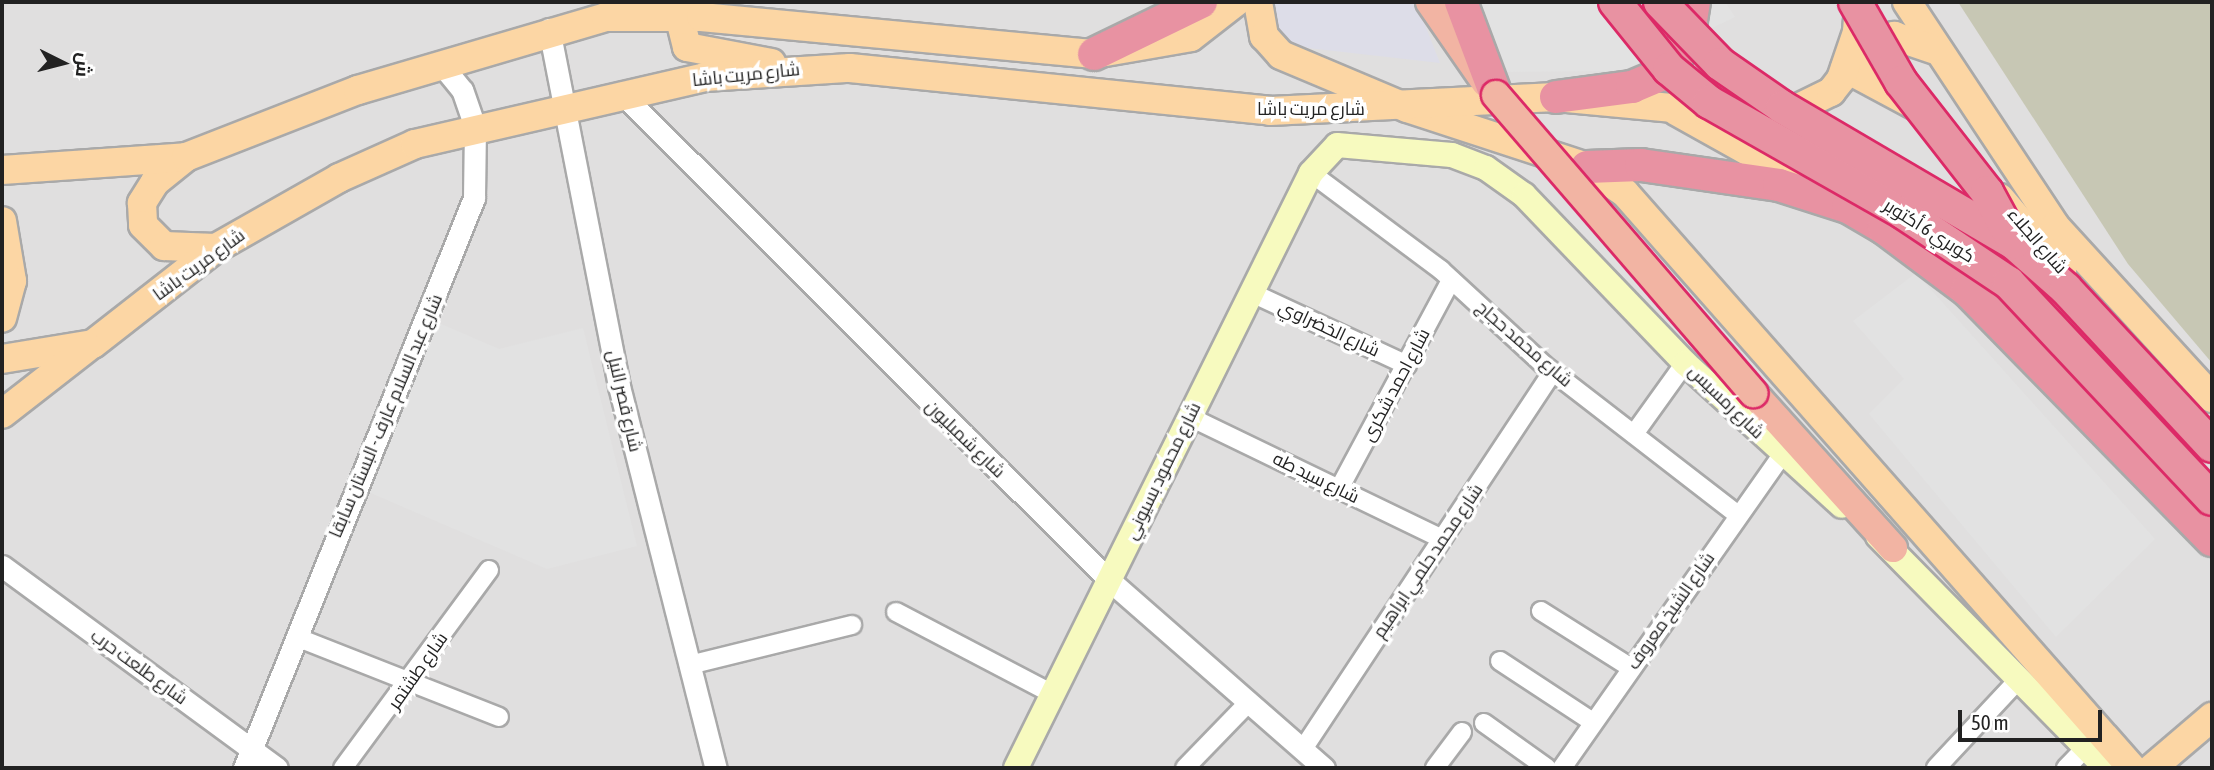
<!DOCTYPE html>
<html>
<head>
<meta charset="utf-8">
<style>
	body { margin:0 }
	#map { position:relative; width:2214px; height:770px; overflow:hidden; background:#f2efe9; font-family:"Asap Condensed",Cairo,sans-serif }
	div>[style] { position:absolute }
	.residential>* { inset:0; background:#e0dfdf; transform-origin:0 0 }
	.construction>* { inset:0; background:#c7c7b4 }
	.parking>* { inset:0; background:#e2e2e2 }
	.plaza>* { inset:0; background:#dddde8 }
	.roads { filter:drop-shadow(2px 0 #a9a9a9) drop-shadow(-2px 0 #a9a9a9) drop-shadow(0 2px #a9a9a9) drop-shadow(0 -2px #a9a9a9) }
	.minor>* { height:18px; margin:-9px; padding:0 9px; transform-origin:9px; border-radius:9px; background:#fff }
	.tertiary>* { height:21px; margin:-10.5px; padding:0 10.5px; transform-origin:10.5px; border-radius:10.5px; background:#fff }
	.secondary>* { height:24px; margin:-12px; padding:0 12px; transform-origin:12px; border-radius:12px; background:#f7fabf }
	.primary>* { height:28px; margin:-14px; padding:0 14px; transform-origin:14px; border-radius:14px; background:#fcd6a4 }
	.trunk>* { height:28px; margin:-14px; padding:0 14px; transform-origin:14px; border-radius:14px; background:#f2b4a3 }
	.motorway>* { height:32px; margin:-16px; padding:0 16px; transform-origin:16px; border-radius:16px; background:#e892a2 }
	.bridges { filter:drop-shadow(2px 0 #dc2a67) drop-shadow(-2px 0 #dc2a67) drop-shadow(0 2px #dc2a67) drop-shadow(0 -2px #dc2a67) }
	.trunk-bridge>* { height:28px; margin:-14px; padding:0 14px; transform-origin:14px; border-radius:14px; background:#f2b4a3 }
	.motorway-bridge>* { height:32px; margin:-16px; padding:0 16px; transform-origin:16px; border-radius:16px; background:#e892a2 }
	span { translate:-50% -50%; white-space:nowrap; text-align:center; line-height:1.15; -webkit-text-stroke:7px #fff; paint-order:stroke }
	.street-label { font-size:18px; color:#222 }
	.frame { position:absolute; inset:0; border:4px solid #222; pointer-events:none }
	.north { position:absolute; left:28px; top:28px; width:70px; height:70px; -webkit-text-stroke:5px #fff; paint-order:stroke; rotate:96deg; font-size:19px; font-weight:700; line-height:28px; text-align:center; color:#222 }
	.north::after { content:''; display:block; margin:auto; width:24px; height:32px; background:#222; clip-path:polygon(50% 0,100% 100%,50% 72%,0 100%) }
	.scale { position:absolute; left:1958px; top:710px; width:144px; height:32px; box-sizing:border-box; border:4px solid #222; border-top:0; padding-left:9px; font-size:21px; line-height:24px; white-space:nowrap; color:#222; -webkit-text-stroke:5px #fff; paint-order:stroke }
</style>
</head>
<body>
<div id="map">
	<div class="residential">
		<i style="left:2px;top:2px;width:2210px;height:766px"></i>
	</div>
	<div class="construction">
		<i style="clip-path:polygon(1958px 2px,2212px 2px,2212px 363px,2128px 264px)"></i>
	</div>
	<div class="parking">
		<i style="clip-path:polygon(1446px 2px,1725px 2px,1735px 17px,1622px 71px,1501px 72px)"></i>
		<i style="clip-path:polygon(1916px 273px,2155px 539px,2056px 637px,1869px 414px,1904px 379px,1853px 321px)"></i>
		<i style="clip-path:polygon(439px 323px,499px 349px,583px 328px,637px 546px,547px 569px,366px 491px)"></i>
	</div>
	<div class="plaza">
		<i style="clip-path:polygon(1271px 2px,1416px 2px,1440px 63px,1299px 47px,1277px 32px)"></i>
	</div>
	<div class="roads">
		<div class="minor">
			<i style="left:1311px;top:173px;width:162px;rotate:36.7deg"></i>
			<i style="left:1441px;top:270px;width:140px;rotate:42.7deg"></i>
			<i style="left:1544px;top:365px;width:245px;rotate:37.7deg"></i>
			<i style="left:1252px;top:293px;width:171px;rotate:24.9deg"></i>
			<i style="left:1190px;top:417px;width:280px;rotate:25.8deg"></i>
			<i style="left:1634px;top:434px;width:87px;rotate:-54.3deg"></i>
			<i style="left:1339px;top:489px;width:237px;rotate:-61.8deg"></i>
			<i style="left:1541px;top:611px;width:107px;rotate:32.3deg"></i>
			<i style="left:896px;top:612px;width:177px;rotate:27.6deg"></i>
			<i style="left:296px;top:637px;width:218px;rotate:21.5deg"></i>
			<i style="left:1500px;top:661px;width:111px;rotate:33.3deg"></i>
			<i style="left:689px;top:665px;width:168px;rotate:-13.8deg"></i>
			<i style="left:1484px;top:723px;width:77px;rotate:35.5deg"></i>
			<i style="left:1303px;top:749px;width:452px;rotate:-56.5deg"></i>
			<i style="left:343px;top:768px;width:246px;rotate:-53.6deg"></i>
			<i style="left:1185px;top:768px;width:92px;rotate:-45.9deg"></i>
			<i style="left:1435px;top:768px;width:45px;rotate:-53.1deg"></i>
			<i style="left:1562px;top:768px;width:383px;rotate:-54.9deg"></i>
			<i style="left:1936px;top:768px;width:122px;rotate:-47deg"></i>
			<i style="left:2066px;top:768px;width:29px;rotate:-46deg"></i>
		</div>
		<div class="tertiary">
			<i style="left:549px;top:29px;width:364px;rotate:78.9deg"></i>
			<i style="left:619px;top:386px;width:394px;rotate:75.8deg"></i>
			<i style="left:621px;top:93px;width:689px;rotate:44.94deg"></i>
			<i style="left:1109px;top:580px;width:286px;rotate:41.2deg"></i>
			<i style="left:2px;top:566px;width:341px;rotate:36.3deg"></i>
			<i style="left:244px;top:768px;width:615px;rotate:-68.03deg"></i>
			<i style="left:474px;top:198px;width:71px;rotate:-89.2deg"></i>
			<i style="left:475px;top:127px;width:39px;rotate:-109deg"></i>
			<i style="left:462px;top:90px;width:33px;rotate:-129deg"></i>
		</div>
		<div class="secondary">
			<i style="left:1878px;top:536px;width:325px;rotate:45.5deg"></i>
			<i style="left:1016px;top:768px;width:664px;rotate:-63.63deg"></i>
			<i style="left:1311px;top:173px;width:38px;rotate:-47deg"></i>
			<i style="left:1337px;top:145px;width:115px;rotate:5deg"></i>
			<i style="left:1452px;top:155px;width:36px;rotate:21deg"></i>
			<i style="left:1486px;top:168px;width:47px;rotate:35.4deg"></i>
			<i style="left:1524px;top:195px;width:233px;rotate:46.2deg"></i>
			<i style="left:1685px;top:363px;width:212px;rotate:42.3deg"></i>
		</div>
		<div class="primary">
			<i style="left:1258px;top:2px;width:35px;rotate:80deg"></i>
			<i style="left:1264px;top:36px;width:25px;rotate:48deg"></i>
			<i style="left:1281px;top:55px;width:137px;rotate:22.8deg"></i>
			<i style="left:1407px;top:108px;width:189px;rotate:18.1deg"></i>
			<i style="left:1587px;top:167px;width:46px;rotate:34.4deg"></i>
			<i style="left:1625px;top:193px;width:767px;rotate:48.6deg"></i>
			<i style="left:1907px;top:2px;width:268px;rotate:56.5deg"></i>
			<i style="left:2055px;top:226px;width:233px;rotate:47.6deg"></i>
			<i style="left:679px;top:15px;width:33px;rotate:76deg"></i>
			<i style="left:687px;top:47px;width:86px;rotate:10.8deg"></i>
			<i style="left:1872px;top:59px;width:15px;rotate:-82deg"></i>
			<i style="left:1874px;top:44px;width:22px;rotate:-22deg"></i>
			<i style="left:1894px;top:36px;width:46px;rotate:18.8deg"></i>
			<i style="left:1845px;top:68px;width:81px;rotate:28.2deg"></i>
			<i style="left:1676px;top:111px;width:156px;rotate:29.2deg"></i>
			<i style="left:186px;top:157px;width:40px;rotate:141deg"></i>
			<i style="left:155px;top:182px;width:25px;rotate:122deg"></i>
			<i style="left:142px;top:203px;width:22px;rotate:87deg"></i>
			<i style="left:143px;top:225px;width:30px;rotate:45deg"></i>
			<i style="left:164px;top:246px;width:52px;rotate:2.2deg"></i>
			<i style="left:2px;top:170px;width:184px;rotate:-4deg"></i>
			<i style="left:186px;top:157px;width:185px;rotate:-21.3deg"></i>
			<i style="left:358px;top:90px;width:259px;rotate:-16.4deg"></i>
			<i style="left:606px;top:17px;width:95px"></i>
			<i style="left:701px;top:17px;width:395px;rotate:5.4deg"></i>
			<i style="left:1094px;top:54px;width:98px;rotate:-9.9deg"></i>
			<i style="left:1191px;top:37px;width:57px;rotate:-37.9deg"></i>
			<i style="left:2000px;top:198px;width:96px;rotate:49.7deg"></i>
			<i style="left:2px;top:221px;width:61px;rotate:80.5deg"></i>
			<i style="left:12px;top:281px;width:38px;rotate:105deg"></i>
			<i style="left:2px;top:359px;width:92px;rotate:-9.4deg"></i>
			<i style="left:93px;top:344px;width:156px;rotate:-38deg"></i>
			<i style="left:216px;top:248px;width:142px;rotate:-29.6deg"></i>
			<i style="left:339px;top:178px;width:83px;rotate:-24.1deg"></i>
			<i style="left:415px;top:144px;width:298px;rotate:-13deg"></i>
			<i style="left:705px;top:77px;width:145px;rotate:-3.6deg"></i>
			<i style="left:850px;top:68px;width:422px;rotate:5.8deg"></i>
			<i style="left:1270px;top:111px;width:286px;rotate:-2.8deg"></i>
			<i style="left:1556px;top:97px;width:150px;rotate:5.4deg"></i>
			<i style="left:1705px;top:111px;width:93px;rotate:-1.8deg"></i>
			<i style="left:1798px;top:108px;width:37px;rotate:-26deg"></i>
			<i style="left:1831px;top:92px;width:16px;rotate:-52deg"></i>
			<i style="left:1841px;top:79px;width:50px;rotate:-71.2deg"></i>
			<i style="left:1857px;top:32px;width:30px;rotate:-86deg"></i>
			<i style="left:2px;top:414px;width:109px;rotate:-37.9deg"></i>
			<i style="left:2152px;top:768px;width:79px;rotate:-40.4deg"></i>
		</div>
		<div class="trunk">
			<i style="left:1430px;top:2px;width:98px;rotate:55.3deg"></i>
			<i style="left:1753px;top:393px;width:209px;rotate:47.9deg"></i>
		</div>
		<div class="motorway">
			<i style="left:1461px;top:2px;width:99px;rotate:69.4deg"></i>
			<i style="left:1094px;top:54px;width:119px;rotate:-25.9deg"></i>
			<i style="left:1556px;top:97px;width:77px;rotate:-7.5deg"></i>
			<i style="left:1632px;top:87px;width:41px;rotate:-22.8deg"></i>
			<i style="left:1670px;top:71px;width:42px;rotate:-63.4deg"></i>
			<i style="left:1689px;top:33px;width:31px;rotate:-81deg"></i>
			<i style="left:1587px;top:167px;width:54px;rotate:-2.1deg"></i>
			<i style="left:1641px;top:165px;width:139px;rotate:8.2deg"></i>
			<i style="left:1779px;top:185px;width:72px;rotate:17.7deg"></i>
			<i style="left:1848px;top:207px;width:42px;rotate:30.3deg"></i>
			<i style="left:1884px;top:228px;width:104px;rotate:36.8deg"></i>
			<i style="left:1967px;top:290px;width:350px;rotate:45.6deg"></i>
		</div>
	</div>
	<div class="bridges">
		<div class="trunk-bridge">
			<i style="left:1496px;top:95px;width:394px;rotate:49.2deg"></i>
		</div>
		<div class="motorway-bridge">
			<i style="left:1615px;top:2px;width:86px;rotate:51.1deg"></i>
			<i style="left:1669px;top:69px;width:52px;rotate:39.5deg"></i>
			<i style="left:1709px;top:102px;width:224px;rotate:29.6deg"></i>
			<i style="left:1904px;top:213px;width:126px;rotate:33.7deg"></i>
			<i style="left:2009px;top:283px;width:296px;rotate:46.8deg"></i>
			<i style="left:1660px;top:2px;width:86px;rotate:45.9deg"></i>
			<i style="left:1720px;top:64px;width:75px;rotate:34.7deg"></i>
			<i style="left:1782px;top:107px;width:269px;rotate:30.4deg"></i>
			<i style="left:2014px;top:243px;width:69px;rotate:41.5deg"></i>
			<i style="left:2066px;top:289px;width:214px;rotate:47.1deg"></i>
			<i style="left:1855px;top:2px;width:92px;rotate:60.1deg"></i>
			<i style="left:1901px;top:82px;width:140px;rotate:52deg"></i>
			<i style="left:1987px;top:192px;width:57px;rotate:61.6deg"></i>
		</div>
	</div>
	<div class="street-label">
		<span style="left:746px;top:75px;rotate:-6deg">شارع مريت باشا</span>
		<span style="left:1311px;top:109px">شارع مريت باشا</span>
		<span style="left:1929px;top:231px;rotate:32deg">كوبري 6 أكتوبر</span>
		<span style="left:2037px;top:241px;rotate:49deg">شارع الجلاء</span>
		<span style="left:199px;top:265px;rotate:-36deg">شارع مريت باشا</span>
		<span style="left:1329px;top:329px;rotate:25deg">شارع الخضراوي</span>
		<span style="left:1524px;top:344px;rotate:41deg">شارع محمد حجاج</span>
		<span style="left:1396px;top:385px;rotate:-62deg">شارع احمد شكرى</span>
		<span style="left:624px;top:401px;rotate:77deg">شارع قصر النيل</span>
		<span style="left:1726px;top:402px;rotate:44deg">شارع رمسيس</span>
		<span style="left:386px;top:416px;rotate:-67deg">شارع عبد السلام عارف - البستان سابقا</span>
		<span style="left:965px;top:439px;rotate:44deg">شارع شمبليون</span>
		<span style="left:1163px;top:471px;rotate:-64deg">شارع محمود بسيوني</span>
		<span style="left:1316px;top:478px;rotate:26deg">شارع سيد طه</span>
		<span style="left:1428px;top:561px;rotate:-56deg">شارع محمد حلمي ابراهيم</span>
		<span style="left:1671px;top:611px;rotate:-55deg">شارع الشيخ معروف</span>
		<span style="left:139px;top:667px;rotate:36deg">شارع طلعت حرب</span>
		<span style="left:418px;top:671px;rotate:-55deg">شارع طشتمر</span>
	</div>
	<div class="frame"></div>
	<div class="north">ش</div>
	<div class="scale">50 m</div>
</div>
</body>
</html>
